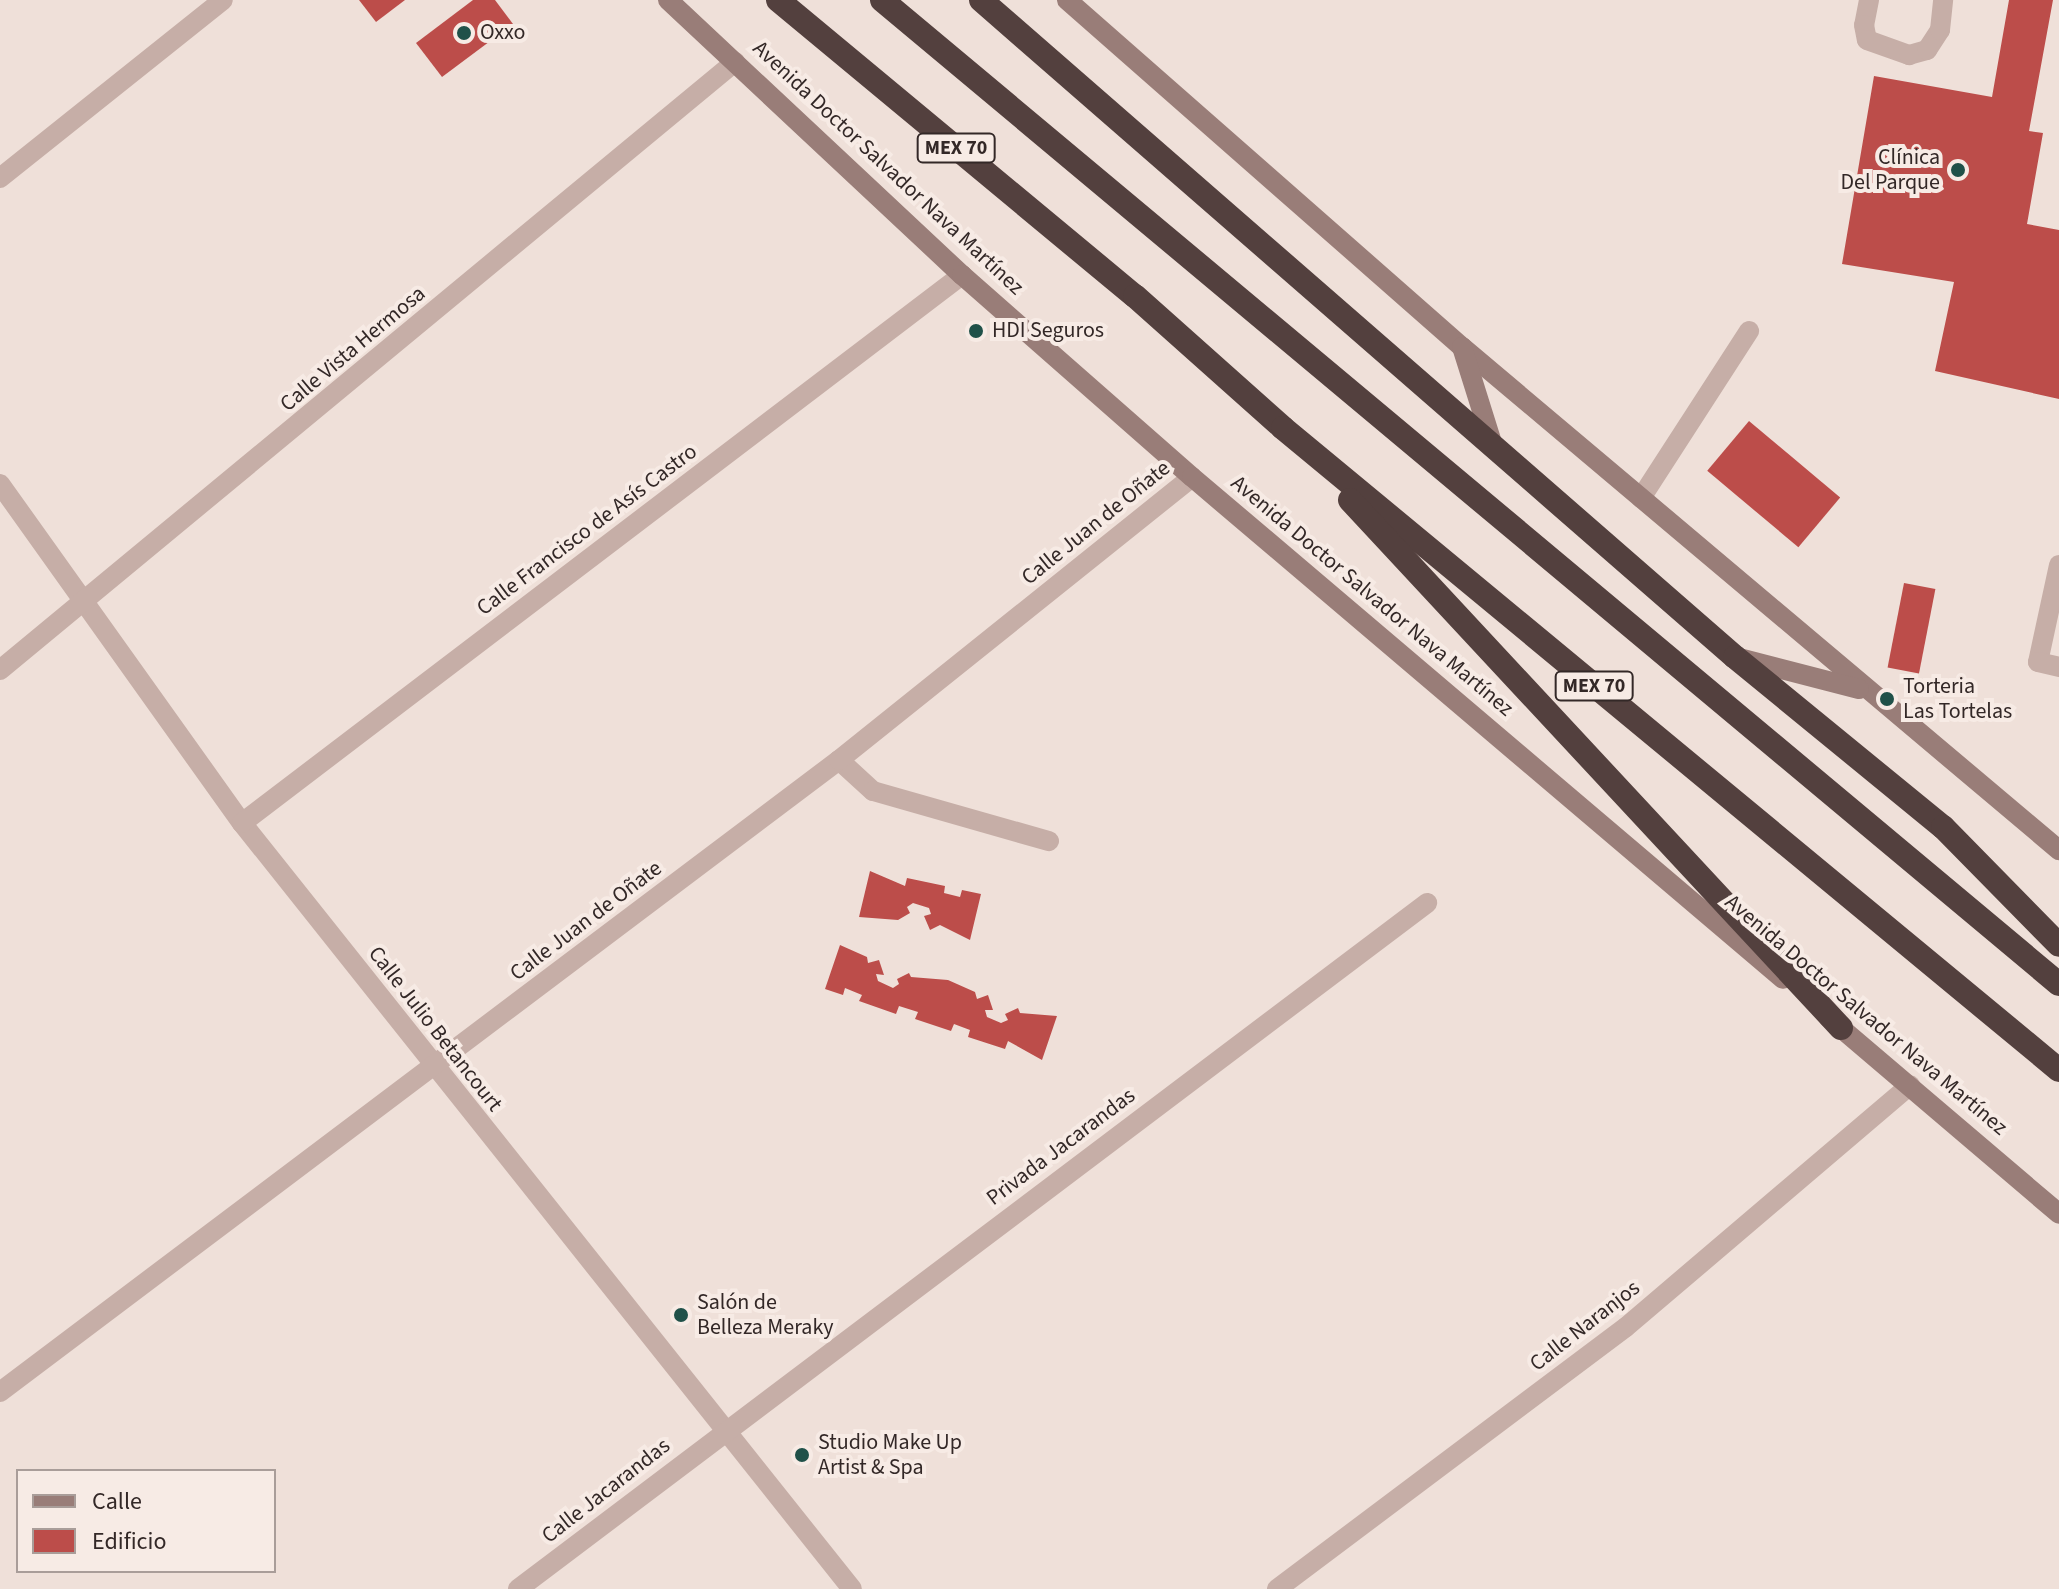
<!DOCTYPE html>
<html>
<head>
<meta charset="utf-8">
<style>
	body { margin:0 }
	#map { position:relative; width:2059px; height:1589px; overflow:hidden; background:#efe0d9; font-family:"Source Sans 3",sans-serif }
	div>[style] { position:absolute }
	.building>* { inset:0; background:#bc4d4a; transform-origin:0 0 }
	.lane>* { height:20px; margin:-10px; padding:0 10px; transform-origin:10px; border-radius:10px; background:#c6aea7 }
	.street>* { height:20px; margin:-10px; padding:0 10px; transform-origin:10px; border-radius:10px; background:#c6aea7 }
	.secondary>* { height:20px; margin:-10px; padding:0 10px; transform-origin:10px; border-radius:10px; background:#997d78 }
	.highway>* { height:24px; margin:-12px; padding:0 12px; transform-origin:12px; border-radius:12px; background:#53403e }
	.dots>* { width:22px; height:22px; translate:-50% -50%; box-sizing:border-box; border:4px solid #f7ebe5; border-radius:50% }
	span { translate:-50% -50%; white-space:nowrap; text-align:center; line-height:1.15; -webkit-text-stroke:8px #f7ebe5; paint-order:stroke }
	.shield-label span { padding:2px 6px; background:#f7ebe5; border:2px solid; border-radius:6px; -webkit-text-stroke-width:0 }
	.shield-label { font-size:20px; color:#332827; font-weight:700 }
	.poi-label { font-size:22px; color:#332827 }
	.left { translate:0 -50%; text-align:left }
	.right { translate:-100% -50%; text-align:right }
	.street-label { font-size:22px; color:#332827 }
	.legend { position:absolute; left:16px; top:1469px; width:260px; height:104px; box-sizing:border-box; background:#f7ebe5; border:2px solid #a99d99; margin:0; padding:10px 14px; list-style:none; font-size:24px; color:#332827 }
	.legend li { display:flex; align-items:center; gap:16px; height:40px }
	.legend b { width:40px; border:2px solid #a99d99 }
</style>
</head>
<body>
<div id="map">
	<div class="building">
		<i style="clip-path:polygon(359px 0,405px 0,376px 22px)"></i>
		<i style="clip-path:polygon(473px 0,495px 0,513px 24px,442px 77px,416px 43px)"></i>
		<i style="clip-path:polygon(2009px 0,2053px 0,2029px 131px,2043px 133px,2027px 224px,2059px 230px,2059px 399px,1935px 371px,1954px 282px,1842px 264px,1874px 76px,1992px 97px)"></i>
		<i style="left:1749px;top:421px;width:119px;height:65px;rotate:40deg"></i>
		<i style="left:1904px;top:583px;width:32px;height:86px;rotate:11deg"></i>
		<i style="clip-path:polygon(870px 871px,905px 886px,907px 878px,945px 886px,944px 893px,960px 897px,962px 890px,981px 894px,970px 940px,940px 925px,930px 930px,924px 916px,931px 914px,929px 908px,913px 903px,907px 907px,910px 913px,898px 920px,859px 917px)"></i>
		<i style="clip-path:polygon(840px 945px,867px 957px,868px 963px,879px 960px,884px 975px,876px 974px,878px 981px,893px 988px,899px 984px,897px 979px,909px 973px,911px 977px,948px 980px,975px 992px,977px 999px,988px 995px,993px 1010px,985px 1010px,987px 1017px,1001px 1023px,1008px 1020px,1005px 1014px,1018px 1008px,1020px 1013px,1057px 1016px,1042px 1060px,1008px 1041px,1005px 1049px,968px 1037px,970px 1030px,954px 1024px,951px 1031px,915px 1019px,918px 1012px,899px 1006px,896px 1014px,859px 1001px,862px 995px,845px 988px,843px 995px,825px 989px)"></i>
	</div>
	<div class="lane">
		<i style="left:1869px;top:0;width:25px;rotate:101deg"></i>
		<i style="left:1864px;top:25px;width:15px;rotate:79deg"></i>
		<i style="left:1867px;top:40px;width:45px;rotate:19.7deg"></i>
		<i style="left:1909px;top:55px;width:19px;rotate:-16deg"></i>
		<i style="left:1927px;top:50px;width:24px;rotate:-57deg"></i>
		<i style="left:1940px;top:30px;width:30px;rotate:-84deg"></i>
		<i style="left:1641px;top:498px;width:199px;rotate:-57.1deg"></i>
	</div>
	<div class="street">
		<i style="left:0;top:178px;width:285px;rotate:-38.6deg"></i>
		<i style="left:0;top:484px;width:417px;rotate:54.5deg"></i>
		<i style="left:242px;top:823px;width:979px;rotate:51.47deg"></i>
		<i style="left:2059px;top:565px;width:99px;rotate:102.2deg"></i>
		<i style="left:2038px;top:662px;width:22px;rotate:13deg"></i>
		<i style="left:0;top:670px;width:954px;rotate:-39.6deg"></i>
		<i style="left:839px;top:760px;width:46px;rotate:42.4deg"></i>
		<i style="left:873px;top:791px;width:183px;rotate:15.9deg"></i>
		<i style="left:242px;top:823px;width:905px;rotate:-37.28deg"></i>
		<i style="left:0;top:1392px;width:1050px;rotate:-36.99deg"></i>
		<i style="left:839px;top:760px;width:452px;rotate:-38.7deg"></i>
		<i style="left:518px;top:1589px;width:1139px;rotate:-37.04deg"></i>
		<i style="left:1277px;top:1589px;width:436px;rotate:-36.9deg"></i>
		<i style="left:1626px;top:1327px;width:373px;rotate:-40.4deg"></i>
	</div>
	<div class="secondary">
		<i style="left:668px;top:0;width:403px;rotate:43.1deg"></i>
		<i style="left:962px;top:275px;width:306px;rotate:41.3deg"></i>
		<i style="left:1192px;top:477px;width:775px;rotate:40.34deg"></i>
		<i style="left:1067px;top:0;width:526px;rotate:41.3deg"></i>
		<i style="left:1462px;top:347px;width:781px;rotate:40.12deg"></i>
		<i style="left:1462px;top:347px;width:101px;rotate:72.6deg"></i>
		<i style="left:1735px;top:657px;width:128px;rotate:14.5deg"></i>
		<i style="left:1829px;top:1018px;width:302px;rotate:40.4deg"></i>
	</div>
	<div class="highway">
		<i style="left:778px;top:0;width:464px;rotate:39.7deg"></i>
		<i style="left:1135px;top:296px;width:198px;rotate:41.7deg"></i>
		<i style="left:1283px;top:428px;width:1007px;rotate:39.6deg"></i>
		<i style="left:882px;top:0;width:1534px;rotate:39.9deg"></i>
		<i style="left:981px;top:0;width:1000px;rotate:41.07deg"></i>
		<i style="left:1735px;top:657px;width:269px;rotate:39.3deg"></i>
		<i style="left:1943px;top:827px;width:165px;rotate:45.5deg"></i>
		<i style="left:1350px;top:500px;width:721px;rotate:47.08deg"></i>
	</div>
	<div class="dots">
		<i style="left:464px;top:33px;background:#205149"></i>
		<i style="left:1958px;top:170px;background:#205149"></i>
		<i style="left:976px;top:331px;background:#205149"></i>
		<i style="left:1887px;top:699px;background:#205149"></i>
		<i style="left:681px;top:1315px;background:#205149"></i>
		<i style="left:802px;top:1455px;background:#205149"></i>
	</div>
	<div class="shield-label">
		<span style="left:956px;top:148px">MEX 70</span>
		<span style="left:1594px;top:686px">MEX 70</span>
	</div>
	<div class="poi-label">
		<span class="left" style="left:480px;top:33px">Oxxo</span>
		<span class="right" style="left:1940px;top:170px">Clínica<br>Del Parque</span>
		<span class="left" style="left:992px;top:331px">HDI Seguros</span>
		<span class="left" style="left:1903px;top:699px">Torteria<br>Las Tortelas</span>
		<span class="left" style="left:697px;top:1315px">Salón de<br>Belleza Meraky</span>
		<span class="left" style="left:818px;top:1455px">Studio Make Up<br>Artist &amp; Spa</span>
	</div>
	<div class="street-label">
		<span style="left:888px;top:168px;rotate:43deg">Avenida Doctor Salvador Nava Martínez</span>
		<span style="left:353px;top:349px;rotate:-40deg">Calle Vista Hermosa</span>
		<span style="left:1096px;top:523px;rotate:-39deg">Calle Juan de Oñate</span>
		<span style="left:587px;top:530px;rotate:-37deg">Calle Francisco de Asís Castro</span>
		<span style="left:1372px;top:596px;rotate:40deg">Avenida Doctor Salvador Nava Martínez</span>
		<span style="left:586px;top:921px;rotate:-37deg">Calle Juan de Oñate</span>
		<span style="left:1866px;top:1015px;rotate:40deg">Avenida Doctor Salvador Nava Martínez</span>
		<span style="left:435px;top:1029px;rotate:52deg">Calle Julio Betancourt</span>
		<span style="left:1061px;top:1147px;rotate:-37deg">Privada Jacarandas</span>
		<span style="left:1585px;top:1326px;rotate:-38deg">Calle Naranjos</span>
		<span style="left:606px;top:1491px;rotate:-38deg">Calle Jacarandas</span>
	</div>
	<ul class="legend">
	<li><b style="height:10px;background:#997d78"></b>Calle</li>
	<li><b style="height:22px;background:#bc4d4a"></b>Edificio</li>
	</ul>
</div>
</body>
</html>
